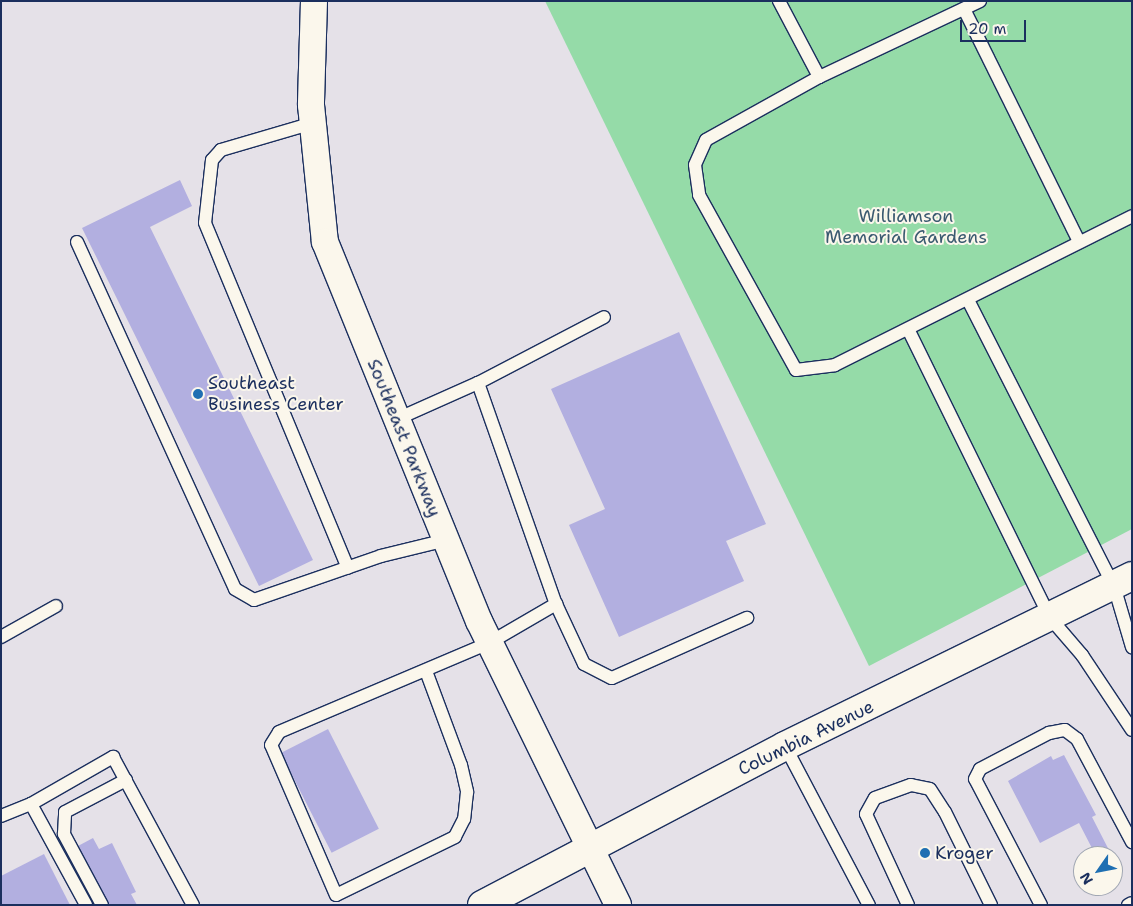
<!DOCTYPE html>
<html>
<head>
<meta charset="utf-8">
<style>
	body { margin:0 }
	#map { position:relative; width:1133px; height:906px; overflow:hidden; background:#e5e1e8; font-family:"Shantell Sans",sans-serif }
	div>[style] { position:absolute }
	.green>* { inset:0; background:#95dba8 }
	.building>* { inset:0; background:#b2afe0; transform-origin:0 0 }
	.roads { filter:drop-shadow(1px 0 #1b2f5e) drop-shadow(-1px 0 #1b2f5e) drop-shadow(0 1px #1b2f5e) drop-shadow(0 -1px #1b2f5e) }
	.service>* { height:12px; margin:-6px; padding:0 6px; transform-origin:6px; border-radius:6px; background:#fbf7ec }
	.minor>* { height:26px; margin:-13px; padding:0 13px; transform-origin:13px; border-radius:13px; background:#fbf7ec }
	.primary>* { height:28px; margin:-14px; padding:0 14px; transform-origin:14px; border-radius:14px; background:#fbf7ec }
	.dots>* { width:14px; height:14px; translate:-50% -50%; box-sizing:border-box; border:2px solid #fbf7ec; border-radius:50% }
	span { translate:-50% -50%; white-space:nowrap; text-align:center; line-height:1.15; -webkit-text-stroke:4px #fbf7ec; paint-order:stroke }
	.park-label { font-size:18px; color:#3a5a70 }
	.poi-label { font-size:18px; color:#1b2f5e }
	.left { translate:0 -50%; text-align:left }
	.street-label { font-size:18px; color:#1b2f5e }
	.frame { position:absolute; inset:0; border:2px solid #1b2f5e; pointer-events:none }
	.north { position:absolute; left:1073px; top:846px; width:50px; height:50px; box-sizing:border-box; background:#fbf7ec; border:1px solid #a1a7b3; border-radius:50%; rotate:237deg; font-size:14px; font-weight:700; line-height:20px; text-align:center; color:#1b2f5e }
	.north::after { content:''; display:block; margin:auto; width:18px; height:22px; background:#1f6fb2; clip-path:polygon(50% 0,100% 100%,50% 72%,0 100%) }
	.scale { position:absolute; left:960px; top:20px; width:66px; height:22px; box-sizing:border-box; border:2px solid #1b2f5e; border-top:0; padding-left:6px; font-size:15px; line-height:18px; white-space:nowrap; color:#1b2f5e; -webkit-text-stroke:4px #fbf7ec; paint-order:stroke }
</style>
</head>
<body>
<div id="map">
	<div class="green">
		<i style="clip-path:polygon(545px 1px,1132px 1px,1132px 529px,869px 666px)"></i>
	</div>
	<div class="building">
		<i style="clip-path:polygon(180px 180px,192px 206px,150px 227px,313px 560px,259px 586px,82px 228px)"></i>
		<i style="clip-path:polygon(679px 332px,766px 524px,726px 541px,744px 581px,619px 637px,569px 525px,605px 509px,551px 389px)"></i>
		<i style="left:328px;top:729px;width:112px;height:53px;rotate:63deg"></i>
		<i style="clip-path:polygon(1064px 755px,1096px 815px,1092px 817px,1112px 856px,1096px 856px,1079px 823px,1040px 843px,1008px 781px,1051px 756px,1053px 760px)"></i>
		<i style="clip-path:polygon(93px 838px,99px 849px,112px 843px,136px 892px,131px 894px,137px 905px,106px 905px,78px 846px)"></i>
		<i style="clip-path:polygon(44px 854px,70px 905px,1px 905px,1px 876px)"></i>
	</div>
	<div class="roads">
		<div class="service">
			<i style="left:779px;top:1px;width:86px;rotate:62.2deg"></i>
			<i style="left:980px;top:1px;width:178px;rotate:154.7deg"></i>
			<i style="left:819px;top:77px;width:129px;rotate:150.9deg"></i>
			<i style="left:706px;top:140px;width:27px;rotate:114deg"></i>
			<i style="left:695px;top:165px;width:30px;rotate:82deg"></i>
			<i style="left:699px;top:195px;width:200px;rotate:61deg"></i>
			<i style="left:796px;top:370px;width:39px;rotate:-7deg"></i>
			<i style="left:835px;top:365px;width:332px;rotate:-26.6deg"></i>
			<i style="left:964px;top:9px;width:260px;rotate:63.7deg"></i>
			<i style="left:313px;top:123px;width:96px;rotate:163.6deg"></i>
			<i style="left:221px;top:150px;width:13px;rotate:132deg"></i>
			<i style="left:212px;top:160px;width:63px;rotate:96.3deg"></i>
			<i style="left:205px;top:223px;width:373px;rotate:67.5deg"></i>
			<i style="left:77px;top:242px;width:381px;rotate:65.5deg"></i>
			<i style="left:235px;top:589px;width:22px;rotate:30deg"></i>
			<i style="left:254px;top:600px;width:134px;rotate:-19.1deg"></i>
			<i style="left:381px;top:556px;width:67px;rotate:-13.8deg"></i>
			<i style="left:968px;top:300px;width:321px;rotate:63deg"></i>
			<i style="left:1114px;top:586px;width:64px;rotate:73.6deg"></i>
			<i style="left:908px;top:329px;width:323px;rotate:63.8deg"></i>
			<i style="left:1051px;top:619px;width:48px;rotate:49.3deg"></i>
			<i style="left:1082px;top:655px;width:90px;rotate:56.3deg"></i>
			<i style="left:478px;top:383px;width:142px;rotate:-27.6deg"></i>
			<i style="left:397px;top:419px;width:89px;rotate:-24deg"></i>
			<i style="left:478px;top:383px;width:234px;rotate:70.6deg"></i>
			<i style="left:1px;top:637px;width:63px;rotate:-29.4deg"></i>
			<i style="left:426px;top:671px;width:100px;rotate:69.6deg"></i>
			<i style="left:461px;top:765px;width:28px;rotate:77deg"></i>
			<i style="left:467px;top:792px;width:27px;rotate:96deg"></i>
			<i style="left:464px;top:819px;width:20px;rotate:117deg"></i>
			<i style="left:455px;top:837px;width:132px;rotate:154deg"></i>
			<i style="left:336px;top:895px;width:163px;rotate:-113.4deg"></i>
			<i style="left:271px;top:745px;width:15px;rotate:-58deg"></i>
			<i style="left:279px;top:732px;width:228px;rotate:-23deg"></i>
			<i style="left:489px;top:643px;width:78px;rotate:-30.2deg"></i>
			<i style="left:556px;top:604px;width:66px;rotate:65deg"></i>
			<i style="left:584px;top:664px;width:31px;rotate:27deg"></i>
			<i style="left:612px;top:678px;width:148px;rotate:-24deg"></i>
			<i style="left:785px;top:746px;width:180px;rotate:62.2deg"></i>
			<i style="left:31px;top:804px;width:115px;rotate:61.4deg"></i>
			<i style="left:1px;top:816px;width:32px;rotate:-22deg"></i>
			<i style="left:31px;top:804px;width:95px;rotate:-29.8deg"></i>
			<i style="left:113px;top:757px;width:168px;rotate:61.6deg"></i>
			<i style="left:102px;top:905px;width:81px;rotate:-118.2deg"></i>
			<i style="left:64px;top:834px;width:22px;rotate:-87deg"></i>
			<i style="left:65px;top:812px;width:69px;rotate:-27.7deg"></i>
			<i style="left:908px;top:905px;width:100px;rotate:-114.8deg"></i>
			<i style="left:866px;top:814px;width:18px;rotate:-61deg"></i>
			<i style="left:875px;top:798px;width:38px;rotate:-20deg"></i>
			<i style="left:911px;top:785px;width:19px;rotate:12deg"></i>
			<i style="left:930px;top:789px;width:27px;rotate:57deg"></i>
			<i style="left:945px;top:812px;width:104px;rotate:63.7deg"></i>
			<i style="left:1041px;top:905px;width:142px;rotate:-117.6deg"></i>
			<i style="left:975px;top:779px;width:11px;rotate:-63deg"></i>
			<i style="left:980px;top:769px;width:78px;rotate:-27.6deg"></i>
			<i style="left:1049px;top:733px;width:16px;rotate:-11deg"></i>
			<i style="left:1065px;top:730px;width:15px;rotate:37deg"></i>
			<i style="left:1077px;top:739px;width:117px;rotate:61.9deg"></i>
			<i style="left:1128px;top:905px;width:4px;rotate:-27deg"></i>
		</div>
		<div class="minor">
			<i style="left:314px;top:1px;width:104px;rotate:91.7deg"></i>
			<i style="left:311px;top:105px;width:138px;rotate:84.2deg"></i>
			<i style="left:325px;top:242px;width:409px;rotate:67.9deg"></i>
			<i style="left:479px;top:621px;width:316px;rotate:63.9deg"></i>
		</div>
		<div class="primary">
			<i style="left:482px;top:905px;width:342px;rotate:-27.7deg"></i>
			<i style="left:785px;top:746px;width:386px;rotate:-26.1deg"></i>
		</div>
	</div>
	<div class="dots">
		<i style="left:198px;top:394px;background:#1f6fb2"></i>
		<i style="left:925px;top:853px;background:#1f6fb2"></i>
	</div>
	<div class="park-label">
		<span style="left:906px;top:227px">Williamson<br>Memorial Gardens</span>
	</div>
	<div class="poi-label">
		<span class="left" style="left:208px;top:394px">Southeast<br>Business Center</span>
		<span class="left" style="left:935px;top:853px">Kroger</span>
	</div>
	<div class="street-label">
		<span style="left:404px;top:438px;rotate:68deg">Southeast Parkway</span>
		<span style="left:806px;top:738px;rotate:-26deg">Columbia Avenue</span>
	</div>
	<div class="frame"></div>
	<div class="north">N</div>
	<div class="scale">20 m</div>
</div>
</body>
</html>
